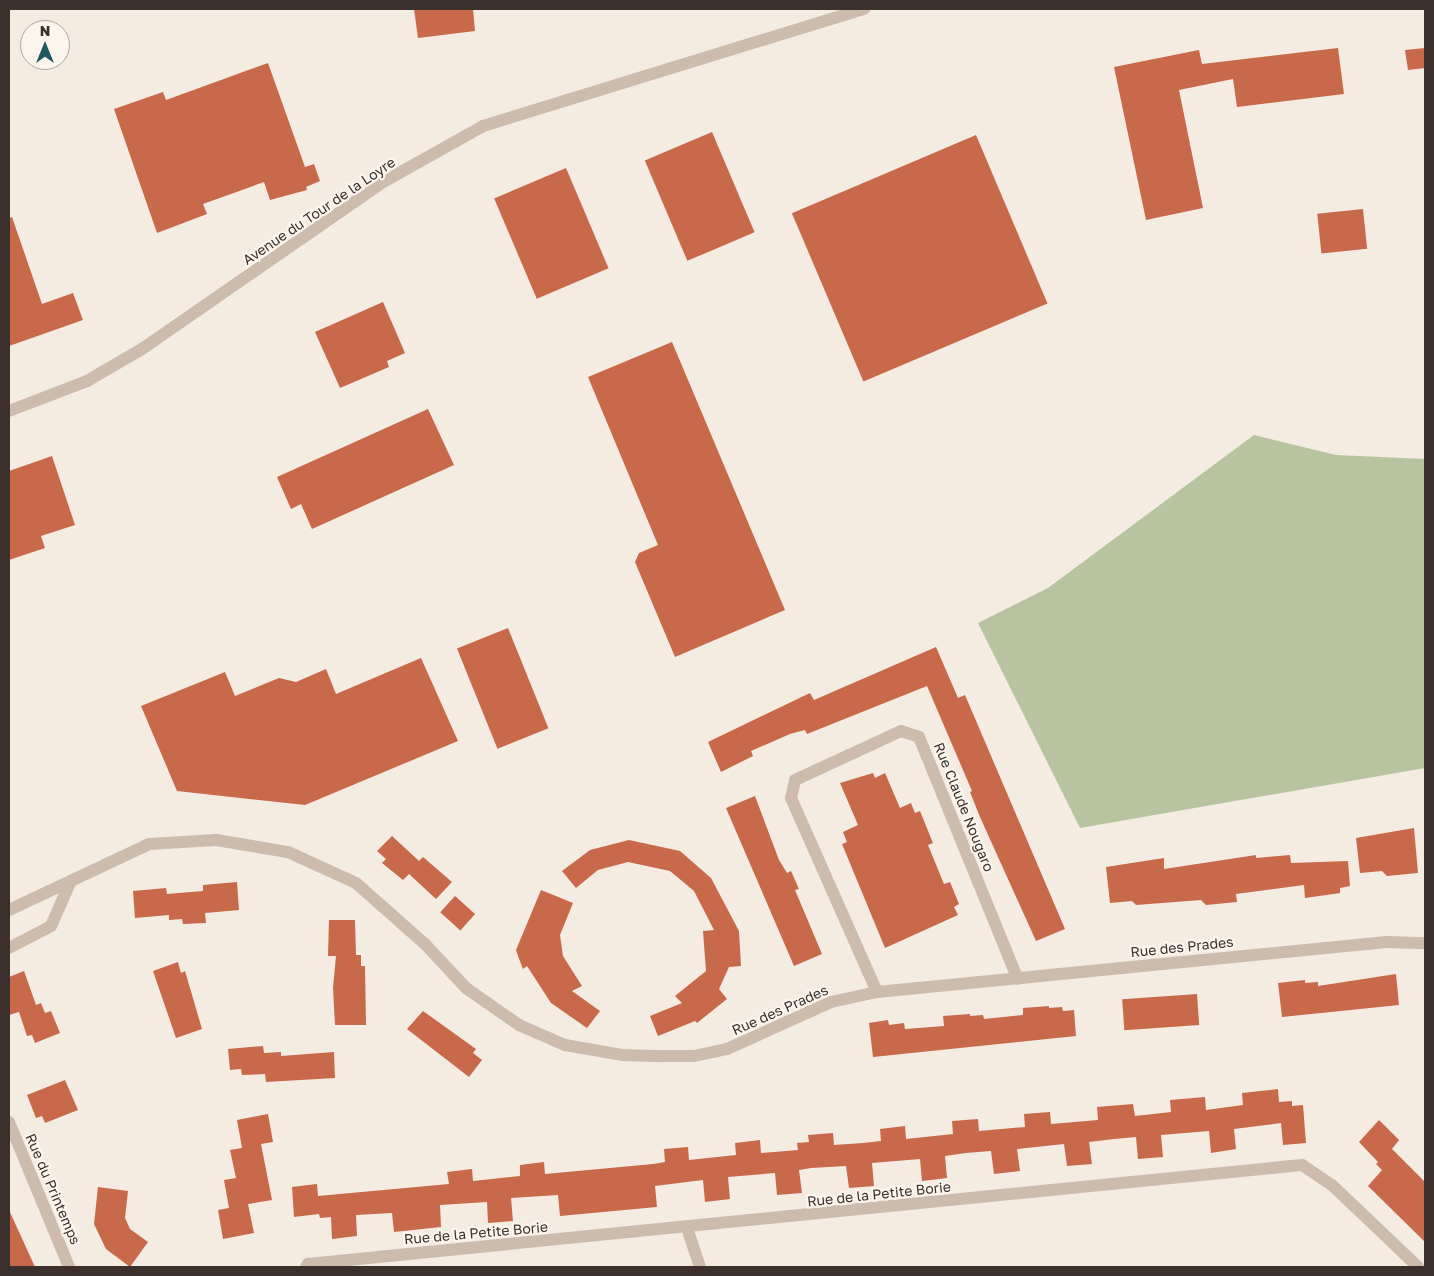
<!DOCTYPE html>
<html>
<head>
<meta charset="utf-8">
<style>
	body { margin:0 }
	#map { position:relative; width:1434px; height:1276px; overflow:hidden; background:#f4ebe1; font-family:"Golos Text",sans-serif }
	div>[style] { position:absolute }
	.green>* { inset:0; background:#b8c4a0 }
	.building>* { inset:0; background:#c8694b; transform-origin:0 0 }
	.minor>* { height:12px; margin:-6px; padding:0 6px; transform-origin:6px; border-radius:6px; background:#cdbbac }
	span { translate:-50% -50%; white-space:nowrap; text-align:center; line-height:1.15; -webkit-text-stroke:4.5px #fbf5ee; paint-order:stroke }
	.street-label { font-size:14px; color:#3b302b }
	.frame { position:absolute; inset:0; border:10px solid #3b302b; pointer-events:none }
	.north { position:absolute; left:20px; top:20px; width:50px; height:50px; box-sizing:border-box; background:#fbf5ee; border:1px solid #aea6a0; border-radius:50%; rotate:0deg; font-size:14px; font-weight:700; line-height:20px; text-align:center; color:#3b302b }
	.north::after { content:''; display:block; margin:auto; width:18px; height:22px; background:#1f5a5e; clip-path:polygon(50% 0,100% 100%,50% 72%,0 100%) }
</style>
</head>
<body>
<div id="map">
	<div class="green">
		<i style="clip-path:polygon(1254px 435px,1336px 455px,1425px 459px,1425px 768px,1080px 828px,978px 623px,1048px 588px)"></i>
	</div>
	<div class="building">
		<i style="clip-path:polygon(414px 9px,473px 9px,475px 31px,418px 38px)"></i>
		<i style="clip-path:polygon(1338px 48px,1344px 94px,1237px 107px,1233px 79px,1179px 90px,1203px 208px,1146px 220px,1114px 67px,1199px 50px,1202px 64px)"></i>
		<i style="clip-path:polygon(1425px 48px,1425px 68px,1408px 70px,1405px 50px)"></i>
		<i style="clip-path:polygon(268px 63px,305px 167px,314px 164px,320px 181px,306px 187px,307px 190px,270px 200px,264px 182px,203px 204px,207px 214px,157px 233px,114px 109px,163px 92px,166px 100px)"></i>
		<i style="left:712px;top:132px;width:109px;height:73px;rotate:67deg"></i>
		<i style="left:976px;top:135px;width:183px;height:200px;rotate:67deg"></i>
		<i style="left:566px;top:168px;width:109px;height:78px;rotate:67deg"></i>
		<i style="left:1363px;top:209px;width:40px;height:46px;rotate:84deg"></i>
		<i style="clip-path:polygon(12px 217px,42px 304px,73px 293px,83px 320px,9px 346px,9px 218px)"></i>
		<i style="clip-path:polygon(383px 302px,405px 353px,387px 361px,389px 367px,340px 388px,315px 332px)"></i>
		<i style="clip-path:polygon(672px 342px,785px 610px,675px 657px,635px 562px,639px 553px,658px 545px,588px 377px)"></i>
		<i style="clip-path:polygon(428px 409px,454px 465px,312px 529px,301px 504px,291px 509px,277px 477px)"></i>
		<i style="clip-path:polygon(52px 456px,75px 525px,41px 536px,45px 548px,9px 560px,9px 471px)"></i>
		<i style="left:508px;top:628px;width:108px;height:55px;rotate:68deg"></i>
		<i style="clip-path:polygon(936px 647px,958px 698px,965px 695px,1065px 929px,1036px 941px,980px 817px,970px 792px,972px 791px,927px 686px,807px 734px,805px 730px,790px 734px,751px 751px,753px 756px,721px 772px,708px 742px,810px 693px,814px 700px)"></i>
		<i style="clip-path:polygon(421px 658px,458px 741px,305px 805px,177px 791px,141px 706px,225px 672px,235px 696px,279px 678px,296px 682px,326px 669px,336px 694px)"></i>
		<i style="clip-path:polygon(873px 773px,875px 778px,885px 773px,900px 808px,911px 803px,915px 813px,920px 811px,933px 843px,928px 845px,944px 884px,950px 882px,959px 904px,954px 907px,958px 915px,885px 948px,842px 844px,847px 842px,843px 832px,858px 825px,840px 783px)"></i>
		<i style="clip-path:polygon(755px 796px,779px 860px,787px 873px,791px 871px,799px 889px,795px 890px,822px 954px,794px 966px,726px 808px)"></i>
		<i style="clip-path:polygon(1414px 828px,1418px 873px,1387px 876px,1382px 871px,1360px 873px,1356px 838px)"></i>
		<i style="clip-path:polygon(392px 836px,419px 861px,423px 857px,452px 882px,436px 899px,409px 874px,403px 880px,382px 863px,386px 859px,377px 851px)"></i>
		<i style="clip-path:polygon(629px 840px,680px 851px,711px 878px,739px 931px,741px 966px,729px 967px,719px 989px,727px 999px,697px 1023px,695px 1021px,658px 1036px,650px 1016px,682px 1003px,675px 996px,706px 971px,703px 931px,714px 930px,694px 891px,670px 871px,628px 862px,598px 870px,576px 888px,562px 871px,590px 850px)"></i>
		<i style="clip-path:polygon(1256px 855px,1256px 858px,1290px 855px,1291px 863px,1348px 861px,1350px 886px,1340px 888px,1340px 893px,1305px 898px,1304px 885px,1236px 894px,1237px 902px,1206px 905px,1201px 900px,1136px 905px,1132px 901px,1110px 903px,1106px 867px,1164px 858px,1164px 869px)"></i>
		<i style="clip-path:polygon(237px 882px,239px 910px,205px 913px,206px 923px,183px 924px,182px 919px,169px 920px,169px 915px,135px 918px,133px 891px,166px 888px,167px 894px,203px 891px,203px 885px)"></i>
		<i style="clip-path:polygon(541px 890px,573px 903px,560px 935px,563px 956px,582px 986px,572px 991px,600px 1011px,587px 1028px,551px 1003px,527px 966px,523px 969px,518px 956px,516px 950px)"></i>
		<i style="left:455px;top:896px;width:27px;height:22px;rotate:42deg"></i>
		<i style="clip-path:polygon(329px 920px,355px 920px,356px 955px,361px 955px,361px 966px,365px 966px,366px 1025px,335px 1025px,333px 988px,336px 956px,328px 956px)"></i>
		<i style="clip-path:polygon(178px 962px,181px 973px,185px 971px,202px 1029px,176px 1038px,153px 971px)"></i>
		<i style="clip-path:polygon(24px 971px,36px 1005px,41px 1003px,45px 1013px,51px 1011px,60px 1033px,35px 1043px,32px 1035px,27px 1036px,19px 1012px,9px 1015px,9px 977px)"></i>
		<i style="clip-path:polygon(1396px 974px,1399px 1005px,1282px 1017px,1278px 983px,1305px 980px,1305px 983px,1318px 982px,1318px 986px)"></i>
		<i style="left:1197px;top:994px;width:31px;height:75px;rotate:86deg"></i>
		<i style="clip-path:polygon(1049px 1006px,1049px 1008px,1062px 1007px,1063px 1011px,1074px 1010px,1076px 1036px,873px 1057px,869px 1023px,888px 1020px,889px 1025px,904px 1023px,905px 1029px,944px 1026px,943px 1016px,970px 1014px,970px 1016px,983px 1015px,984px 1019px,1023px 1015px,1023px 1008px)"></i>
		<i style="clip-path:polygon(423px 1011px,476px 1049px,473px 1053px,482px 1060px,469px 1077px,407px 1029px)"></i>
		<i style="clip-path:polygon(263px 1046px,264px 1053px,281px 1052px,281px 1056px,334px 1052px,335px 1078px,266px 1082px,265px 1074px,242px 1075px,241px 1069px,230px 1070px,228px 1049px)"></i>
		<i style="clip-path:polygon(65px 1080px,78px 1110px,45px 1123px,42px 1116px,36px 1118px,27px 1095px)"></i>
		<i style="clip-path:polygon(1278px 1089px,1279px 1102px,1292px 1101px,1292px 1106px,1303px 1105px,1306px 1143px,1283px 1145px,1281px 1123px,1234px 1129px,1236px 1149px,1211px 1153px,1209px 1131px,1161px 1135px,1163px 1157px,1138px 1159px,1136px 1137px,1114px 1139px,1089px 1142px,1092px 1164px,1067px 1166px,1064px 1144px,1017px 1149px,1020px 1171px,994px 1174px,991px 1151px,966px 1153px,945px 1156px,947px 1178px,922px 1181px,920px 1159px,872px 1163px,874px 1186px,849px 1188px,846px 1166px,811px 1168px,799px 1170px,802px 1193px,777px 1195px,775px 1173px,728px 1177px,730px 1199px,705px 1202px,703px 1180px,655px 1186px,657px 1207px,560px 1216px,558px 1195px,511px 1198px,513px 1221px,488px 1223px,487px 1202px,440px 1205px,441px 1227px,394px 1232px,392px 1213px,356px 1215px,357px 1236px,332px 1239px,331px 1217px,320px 1218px,319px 1214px,294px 1217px,292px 1187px,317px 1184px,318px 1196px,449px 1184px,447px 1172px,472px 1169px,473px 1181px,520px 1176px,520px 1165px,544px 1162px,545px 1174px,653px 1164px,665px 1162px,664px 1149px,688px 1147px,689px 1160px,736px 1155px,735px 1143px,760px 1140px,761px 1153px,798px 1150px,797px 1143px,809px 1142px,808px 1135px,833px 1133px,834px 1145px,863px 1143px,881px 1141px,880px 1129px,905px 1126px,906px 1139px,953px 1134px,952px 1121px,978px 1119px,979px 1131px,1025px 1127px,1024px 1114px,1050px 1112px,1051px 1124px,1098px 1120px,1097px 1107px,1133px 1104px,1135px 1116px,1171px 1112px,1170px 1100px,1205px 1097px,1206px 1110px,1243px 1105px,1242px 1093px)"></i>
		<i style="clip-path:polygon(268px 1114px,273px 1142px,261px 1144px,272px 1200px,248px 1204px,254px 1233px,223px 1239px,218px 1210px,229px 1208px,224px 1180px,236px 1178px,230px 1150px,242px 1148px,237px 1120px)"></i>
		<i style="clip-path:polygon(1379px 1120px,1399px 1140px,1392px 1149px,1425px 1182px,1425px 1242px,1368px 1186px,1382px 1170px,1376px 1164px,1378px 1162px,1359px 1142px)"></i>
		<i style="clip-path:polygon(98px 1187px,128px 1191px,125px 1218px,130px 1229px,148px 1242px,130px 1267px,106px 1249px,94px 1224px)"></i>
		<i style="clip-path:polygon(9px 1210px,35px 1267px,9px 1267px)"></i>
	</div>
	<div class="minor">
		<i style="left:9px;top:411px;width:84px;rotate:-21deg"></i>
		<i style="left:87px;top:381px;width:64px;rotate:-30.2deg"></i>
		<i style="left:142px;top:349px;width:295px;rotate:-34.7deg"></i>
		<i style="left:385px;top:181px;width:112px;rotate:-29.3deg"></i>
		<i style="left:483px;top:126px;width:399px;rotate:-17.1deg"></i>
		<i style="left:9px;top:910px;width:155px;rotate:-25.2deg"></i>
		<i style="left:149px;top:844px;width:67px;rotate:-3.4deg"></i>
		<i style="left:216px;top:840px;width:73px;rotate:9.5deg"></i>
		<i style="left:288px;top:852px;width:75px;rotate:24.5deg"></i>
		<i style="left:356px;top:883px;width:92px;rotate:41.5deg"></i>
		<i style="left:425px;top:944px;width:60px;rotate:47deg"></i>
		<i style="left:466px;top:988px;width:65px;rotate:34.9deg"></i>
		<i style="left:519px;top:1025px;width:50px;rotate:23.5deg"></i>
		<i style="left:565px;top:1045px;width:59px;rotate:9.8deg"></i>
		<i style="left:623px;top:1055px;width:38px;rotate:2deg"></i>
		<i style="left:661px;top:1056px;width:33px"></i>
		<i style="left:694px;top:1056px;width:34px;rotate:-12deg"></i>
		<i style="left:727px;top:1049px;width:114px;rotate:-24.3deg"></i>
		<i style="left:831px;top:1002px;width:47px;rotate:-12.3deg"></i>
		<i style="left:877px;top:992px;width:512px;rotate:-5.6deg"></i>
		<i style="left:1387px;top:942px;width:38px;rotate:2deg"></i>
		<i style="left:9px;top:948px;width:47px;rotate:-27.6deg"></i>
		<i style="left:51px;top:926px;width:47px;rotate:-66.2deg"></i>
		<i style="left:877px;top:992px;width:212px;rotate:-113.9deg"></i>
		<i style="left:791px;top:798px;width:18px;rotate:-77deg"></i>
		<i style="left:795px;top:780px;width:117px;rotate:-24.8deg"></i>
		<i style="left:901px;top:731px;width:19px;rotate:18deg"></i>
		<i style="left:919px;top:737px;width:261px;rotate:67.8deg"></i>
		<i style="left:9px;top:1122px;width:157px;rotate:67.5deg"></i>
		<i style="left:687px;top:1228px;width:41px;rotate:71.6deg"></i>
		<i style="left:306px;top:1267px;width:4px;rotate:-56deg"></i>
		<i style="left:308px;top:1264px;width:999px;rotate:-5.69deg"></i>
		<i style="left:1302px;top:1165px;width:36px;rotate:34deg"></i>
		<i style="left:1332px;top:1185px;width:119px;rotate:43.6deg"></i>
	</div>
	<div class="street-label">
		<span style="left:319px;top:211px;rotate:-34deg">Avenue du Tour de la Loyre</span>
		<span style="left:964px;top:807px;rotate:68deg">Rue Claude Nougaro</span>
		<span style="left:1182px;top:947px;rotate:-6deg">Rue des Prades</span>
		<span style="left:780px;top:1010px;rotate:-24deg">Rue des Prades</span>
		<span style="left:53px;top:1189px;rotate:67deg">Rue du Printemps</span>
		<span style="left:879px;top:1194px;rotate:-6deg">Rue de la Petite Borie</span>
		<span style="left:476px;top:1233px;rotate:-5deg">Rue de la Petite Borie</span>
	</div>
	<div class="frame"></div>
	<div class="north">N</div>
</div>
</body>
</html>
